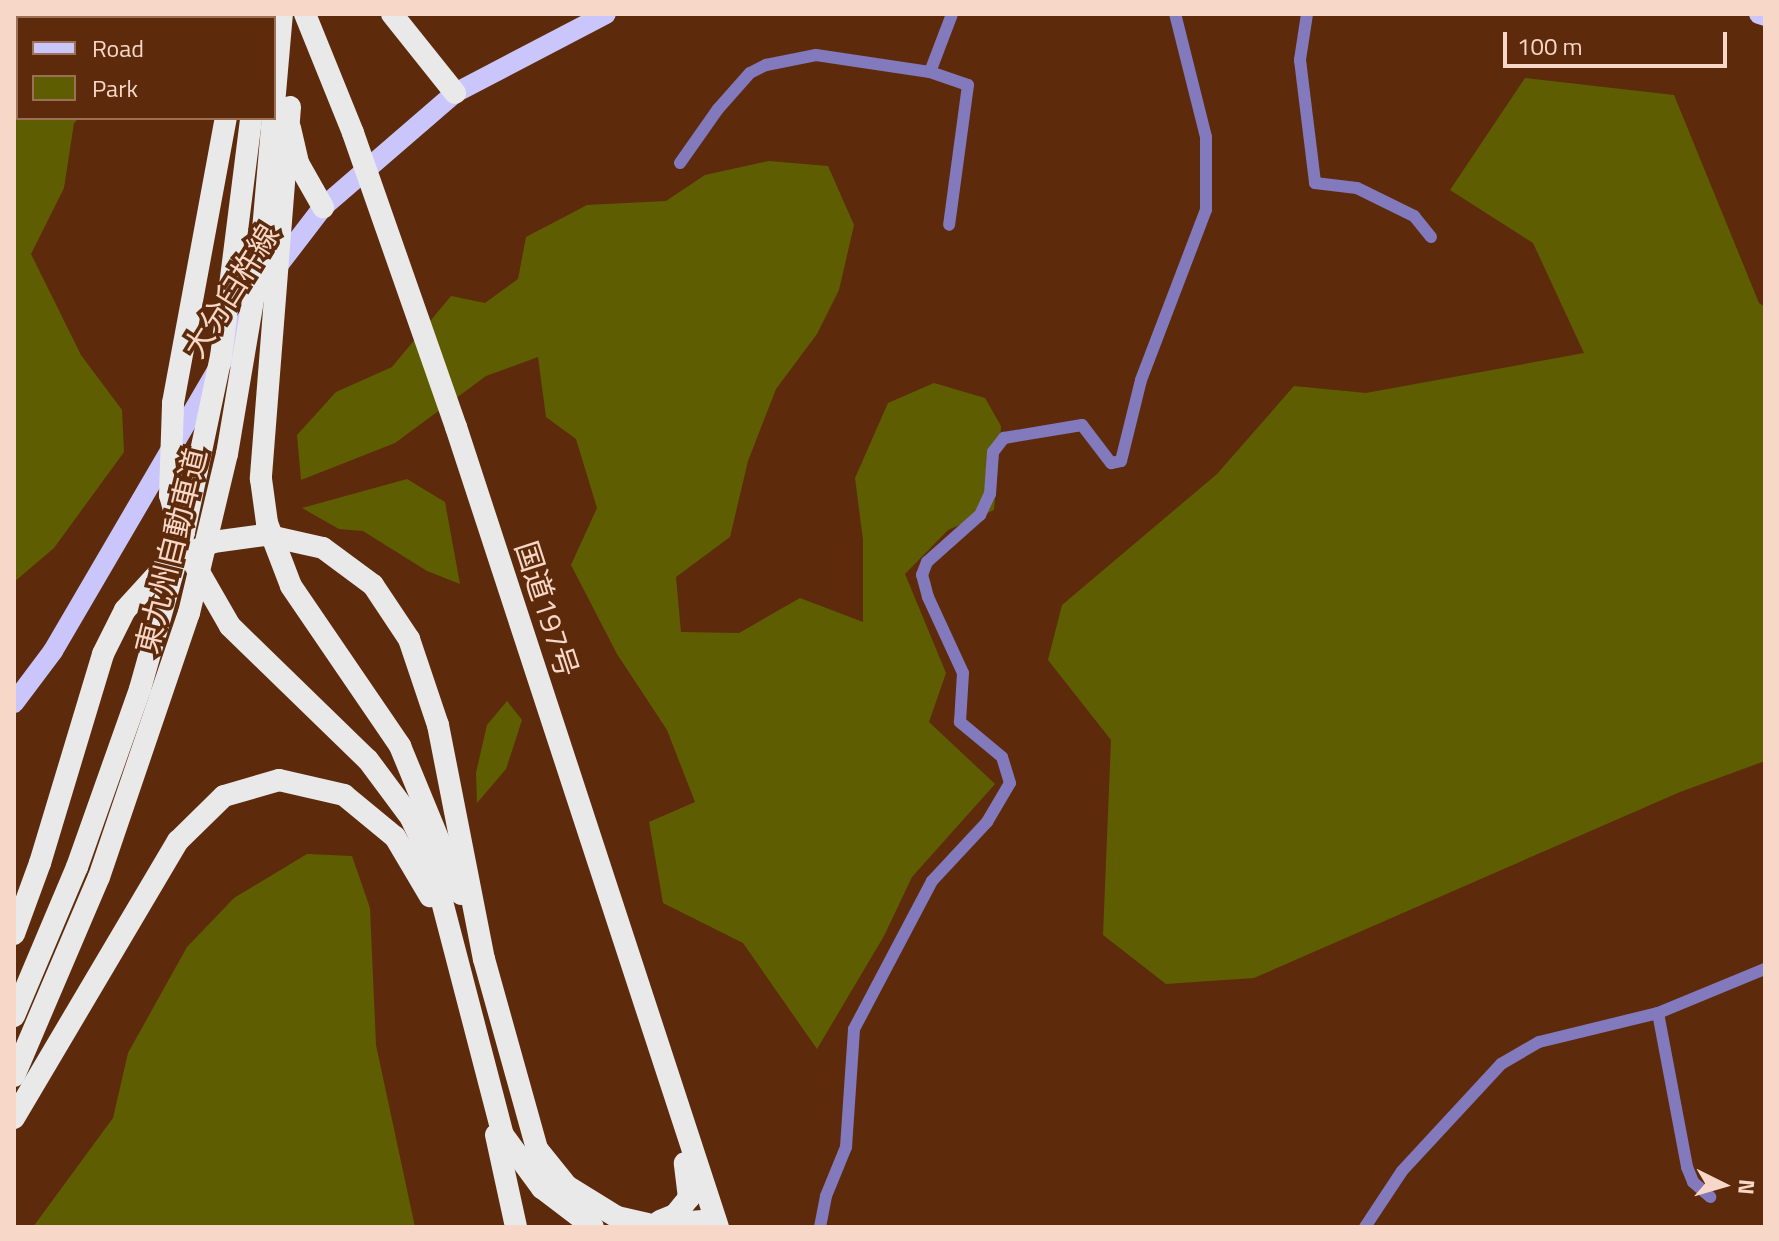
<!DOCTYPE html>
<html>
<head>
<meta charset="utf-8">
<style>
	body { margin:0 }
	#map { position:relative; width:1779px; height:1241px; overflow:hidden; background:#5d2b0c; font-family:"Titillium Web","Noto Sans JP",sans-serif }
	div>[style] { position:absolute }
	.green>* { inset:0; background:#5f5d01 }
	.street>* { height:12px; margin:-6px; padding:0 6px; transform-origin:6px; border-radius:6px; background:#827abd }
	.primary>* { height:20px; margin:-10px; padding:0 10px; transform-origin:10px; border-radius:10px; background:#cac6fc }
	.highway>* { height:22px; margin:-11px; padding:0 11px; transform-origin:11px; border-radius:11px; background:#e9e9e9 }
	.highway-bridge>* { height:22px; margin:-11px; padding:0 11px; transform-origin:11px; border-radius:11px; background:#e9e9e9 }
	span { translate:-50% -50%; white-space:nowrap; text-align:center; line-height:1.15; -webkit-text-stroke:7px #5d2b0c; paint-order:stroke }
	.street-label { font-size:30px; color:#f7d7c7 }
	.frame { position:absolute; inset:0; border:16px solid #f7d7c7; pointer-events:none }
	.legend { position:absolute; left:16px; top:16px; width:260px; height:104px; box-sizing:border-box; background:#5d2b0c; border:2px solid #9b7057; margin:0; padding:10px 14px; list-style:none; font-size:24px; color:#f7d7c7 }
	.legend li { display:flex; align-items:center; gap:16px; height:40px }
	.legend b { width:40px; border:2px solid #9b7057 }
	.north { position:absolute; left:1683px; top:1145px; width:80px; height:80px; -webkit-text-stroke:6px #5d2b0c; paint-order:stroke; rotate:95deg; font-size:22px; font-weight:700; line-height:32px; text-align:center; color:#f7d7c7 }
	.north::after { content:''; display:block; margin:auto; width:28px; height:36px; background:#f7d7c7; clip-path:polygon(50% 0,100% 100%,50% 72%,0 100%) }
	.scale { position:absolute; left:1503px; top:32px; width:224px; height:36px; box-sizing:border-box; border:4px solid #f7d7c7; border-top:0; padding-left:10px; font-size:24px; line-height:28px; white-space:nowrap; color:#f7d7c7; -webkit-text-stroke:6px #5d2b0c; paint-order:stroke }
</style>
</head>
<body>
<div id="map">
	<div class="green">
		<i style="clip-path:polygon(14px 14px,176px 14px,18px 18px,18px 118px,79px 118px,74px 123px,64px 188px,31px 254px,81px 355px,122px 410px,124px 452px,54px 548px,14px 582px)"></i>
		<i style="clip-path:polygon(1525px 78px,1674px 95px,1759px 303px,1765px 307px,1765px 761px,1680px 792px,1254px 978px,1166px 984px,1103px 935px,1111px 740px,1048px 660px,1062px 605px,1217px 474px,1294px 386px,1366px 393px,1584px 353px,1533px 243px,1450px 190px)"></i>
		<i style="clip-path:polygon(769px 161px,828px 166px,854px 225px,839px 290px,817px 334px,776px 389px,748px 461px,730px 537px,676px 577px,681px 632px,739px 633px,800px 598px,863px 622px,863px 540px,855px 478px,888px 403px,934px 383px,985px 398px,1001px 426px,994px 510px,948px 530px,905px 574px,946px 673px,929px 722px,995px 784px,912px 877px,884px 936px,817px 1049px,743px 943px,663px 903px,649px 822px,695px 802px,667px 730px,617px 654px,571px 565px,597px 508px,576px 439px,546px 417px,538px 357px,486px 376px,395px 443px,301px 480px,297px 435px,336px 392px,392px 367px,451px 296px,485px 303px,518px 279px,526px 237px,587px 205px,666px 201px,705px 175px)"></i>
		<i style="clip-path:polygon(407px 479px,445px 502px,460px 584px,427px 571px,363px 531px,339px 529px,302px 508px)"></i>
		<i style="clip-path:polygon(507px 701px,522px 720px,506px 769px,477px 803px,476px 773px,487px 725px)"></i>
		<i style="clip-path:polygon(307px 854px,352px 856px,370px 908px,376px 1045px,415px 1227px,33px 1227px,113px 1118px,128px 1053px,187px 947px,234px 898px)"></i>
	</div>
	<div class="street">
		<i style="left:1307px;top:14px;width:47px;rotate:98.7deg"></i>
		<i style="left:1300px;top:60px;width:124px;rotate:83deg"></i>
		<i style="left:1315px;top:183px;width:42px;rotate:6.8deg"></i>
		<i style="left:1357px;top:188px;width:64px;rotate:26.2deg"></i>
		<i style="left:1414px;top:216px;width:27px;rotate:51deg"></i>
		<i style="left:930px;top:72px;width:62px;rotate:-69.2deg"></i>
		<i style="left:680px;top:163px;width:66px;rotate:-54.9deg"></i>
		<i style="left:718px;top:109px;width:48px;rotate:-48.4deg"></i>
		<i style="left:750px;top:73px;width:18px;rotate:-27deg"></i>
		<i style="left:766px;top:65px;width:51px;rotate:-11.3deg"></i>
		<i style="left:816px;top:55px;width:115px;rotate:8.5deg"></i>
		<i style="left:930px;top:72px;width:40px;rotate:18.9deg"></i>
		<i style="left:968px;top:85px;width:141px;rotate:97.7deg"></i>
		<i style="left:1658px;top:1013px;width:157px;rotate:79.3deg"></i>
		<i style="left:1687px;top:1167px;width:16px;rotate:68deg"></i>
		<i style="left:1693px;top:1182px;width:23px;rotate:41deg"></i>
		<i style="left:820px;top:1227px;width:32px;rotate:-79deg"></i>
		<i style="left:826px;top:1196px;width:53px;rotate:-67.8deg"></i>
		<i style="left:846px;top:1147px;width:118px;rotate:-86.1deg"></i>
		<i style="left:854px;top:1029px;width:167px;rotate:-62.2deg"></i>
		<i style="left:932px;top:881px;width:81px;rotate:-47deg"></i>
		<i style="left:987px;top:822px;width:45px;rotate:-59.5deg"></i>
		<i style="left:1010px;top:783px;width:27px;rotate:-107deg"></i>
		<i style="left:1002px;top:757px;width:55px;rotate:-140.2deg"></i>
		<i style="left:960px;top:722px;width:49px;rotate:-86.5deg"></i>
		<i style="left:963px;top:673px;width:84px;rotate:-114.7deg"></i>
		<i style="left:928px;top:597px;width:23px;rotate:-105deg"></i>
		<i style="left:922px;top:575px;width:14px;rotate:-69deg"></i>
		<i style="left:927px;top:562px;width:71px;rotate:-41.6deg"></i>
		<i style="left:980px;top:515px;width:23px;rotate:-65deg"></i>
		<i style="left:990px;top:494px;width:42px;rotate:-85.9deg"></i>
		<i style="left:993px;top:452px;width:18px;rotate:-52deg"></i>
		<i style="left:1004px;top:438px;width:79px;rotate:-9.5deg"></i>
		<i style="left:1082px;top:425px;width:48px;rotate:52.7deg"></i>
		<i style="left:1111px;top:463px;width:10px;rotate:-11deg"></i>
		<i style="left:1121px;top:461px;width:83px;rotate:-76.1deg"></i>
		<i style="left:1141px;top:380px;width:182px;rotate:-69.1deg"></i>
		<i style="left:1206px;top:210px;width:73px;rotate:-90deg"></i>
		<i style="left:1206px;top:137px;width:127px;rotate:-104.1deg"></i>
		<i style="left:1365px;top:1227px;width:67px;rotate:-56.5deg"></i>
		<i style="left:1402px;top:1171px;width:146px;rotate:-47.2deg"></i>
		<i style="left:1501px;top:1064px;width:44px;rotate:-30.1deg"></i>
		<i style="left:1539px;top:1042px;width:122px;rotate:-13.7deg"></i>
		<i style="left:1658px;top:1013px;width:116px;rotate:-22.4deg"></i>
	</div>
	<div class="primary">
		<i style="left:1759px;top:14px;width:6px;rotate:18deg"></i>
		<i style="left:277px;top:267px;width:76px;rotate:-52.5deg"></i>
		<i style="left:323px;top:207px;width:174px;rotate:-40.8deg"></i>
		<i style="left:455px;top:93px;width:170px;rotate:-27.6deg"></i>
		<i style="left:14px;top:703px;width:65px;rotate:-53.1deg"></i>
		<i style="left:53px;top:651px;width:389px;rotate:-59.7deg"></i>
	</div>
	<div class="highway">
		<i style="left:263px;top:14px;width:4px;rotate:76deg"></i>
		<i style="left:305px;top:14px;width:128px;rotate:68deg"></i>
		<i style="left:392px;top:14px;width:101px;rotate:51.4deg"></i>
		<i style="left:238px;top:18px;width:4px;rotate:-76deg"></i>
		<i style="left:290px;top:128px;width:36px;rotate:77deg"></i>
		<i style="left:298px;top:163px;width:51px;rotate:60.4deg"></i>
		<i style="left:456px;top:427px;width:842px;rotate:71.87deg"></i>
		<i style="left:170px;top:495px;width:53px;rotate:74.6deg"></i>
		<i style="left:184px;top:546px;width:92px;rotate:60.1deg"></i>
		<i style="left:230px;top:626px;width:192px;rotate:44.2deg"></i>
		<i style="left:368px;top:760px;width:72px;rotate:53.4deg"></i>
		<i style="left:411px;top:818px;width:50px;rotate:65deg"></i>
		<i style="left:432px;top:863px;width:281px;rotate:75.4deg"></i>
		<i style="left:503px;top:1135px;width:66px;rotate:53.7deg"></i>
		<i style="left:542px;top:1188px;width:64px;rotate:37.4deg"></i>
		<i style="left:373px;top:585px;width:65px;rotate:56.3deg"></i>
		<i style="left:409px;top:639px;width:91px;rotate:71.4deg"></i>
		<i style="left:438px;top:725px;width:238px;rotate:78.9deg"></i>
		<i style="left:484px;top:959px;width:197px;rotate:74.4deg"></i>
		<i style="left:537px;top:1149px;width:48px;rotate:51deg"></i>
		<i style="left:567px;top:1186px;width:59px;rotate:31.8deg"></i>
		<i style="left:617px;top:1217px;width:37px;rotate:13deg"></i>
		<i style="left:653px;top:1225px;width:62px;rotate:-4.6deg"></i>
		<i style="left:291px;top:586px;width:194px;rotate:55.7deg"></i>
		<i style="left:400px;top:746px;width:160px;rotate:67.6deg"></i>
		<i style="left:14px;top:934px;width:76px;rotate:-69.9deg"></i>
		<i style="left:14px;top:1016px;width:162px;rotate:-67.1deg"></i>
		<i style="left:14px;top:1076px;width:216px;rotate:-66.9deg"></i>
		<i style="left:14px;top:1118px;width:322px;rotate:-59.4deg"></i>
		<i style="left:178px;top:841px;width:64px;rotate:-44.4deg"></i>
		<i style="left:224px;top:796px;width:57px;rotate:-16.2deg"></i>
		<i style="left:279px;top:780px;width:67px;rotate:13deg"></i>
		<i style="left:344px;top:795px;width:66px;rotate:39.5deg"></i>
		<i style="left:395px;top:837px;width:69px;rotate:59.3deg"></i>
		<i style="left:496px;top:1135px;width:94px;rotate:77.7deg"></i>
		<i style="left:660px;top:1221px;width:16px;rotate:-22deg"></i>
		<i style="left:675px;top:1215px;width:22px;rotate:-51deg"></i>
		<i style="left:689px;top:1198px;width:35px;rotate:-97deg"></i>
	</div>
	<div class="highway-bridge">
		<i style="left:290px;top:107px;width:373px;rotate:94.5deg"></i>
		<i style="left:261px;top:479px;width:44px;rotate:82.2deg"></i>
		<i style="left:267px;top:523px;width:67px;rotate:69.1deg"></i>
		<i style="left:353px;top:133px;width:312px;rotate:70.7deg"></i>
		<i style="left:170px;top:495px;width:92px;rotate:-88.1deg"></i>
		<i style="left:173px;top:403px;width:290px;rotate:-79.5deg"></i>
		<i style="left:40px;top:863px;width:218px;rotate:-73.2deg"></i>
		<i style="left:103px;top:654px;width:49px;rotate:-63.4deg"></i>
		<i style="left:125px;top:610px;width:59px;rotate:-47.7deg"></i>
		<i style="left:165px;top:566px;width:54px;rotate:-26.6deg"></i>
		<i style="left:213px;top:542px;width:52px;rotate:-7.7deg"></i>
		<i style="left:265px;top:535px;width:59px;rotate:12.6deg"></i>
		<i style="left:323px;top:548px;width:62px;rotate:36.5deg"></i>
		<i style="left:77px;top:867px;width:189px;rotate:-70.5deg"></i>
		<i style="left:140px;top:689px;width:163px;rotate:-74.3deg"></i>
		<i style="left:184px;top:532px;width:179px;rotate:-78.1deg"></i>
		<i style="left:221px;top:357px;width:241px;rotate:-82.8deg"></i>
		<i style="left:99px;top:877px;width:279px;rotate:-71.2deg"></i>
		<i style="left:189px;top:613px;width:163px;rotate:-76.6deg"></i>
		<i style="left:227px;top:454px;width:204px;rotate:-80.4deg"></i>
		<i style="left:261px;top:253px;width:240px;rotate:-85deg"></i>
	</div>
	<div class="street-label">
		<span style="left:231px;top:291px;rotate:-58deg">大分臼杵線</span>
		<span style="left:171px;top:551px;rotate:-76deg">東九州自動車道</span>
		<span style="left:547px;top:609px;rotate:72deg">国道197号</span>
	</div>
	<div class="frame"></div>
	<ul class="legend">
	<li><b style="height:10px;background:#cac6fc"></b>Road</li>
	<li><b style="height:22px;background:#5f5d01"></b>Park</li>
	</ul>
	<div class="north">N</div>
	<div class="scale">100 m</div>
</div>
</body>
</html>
